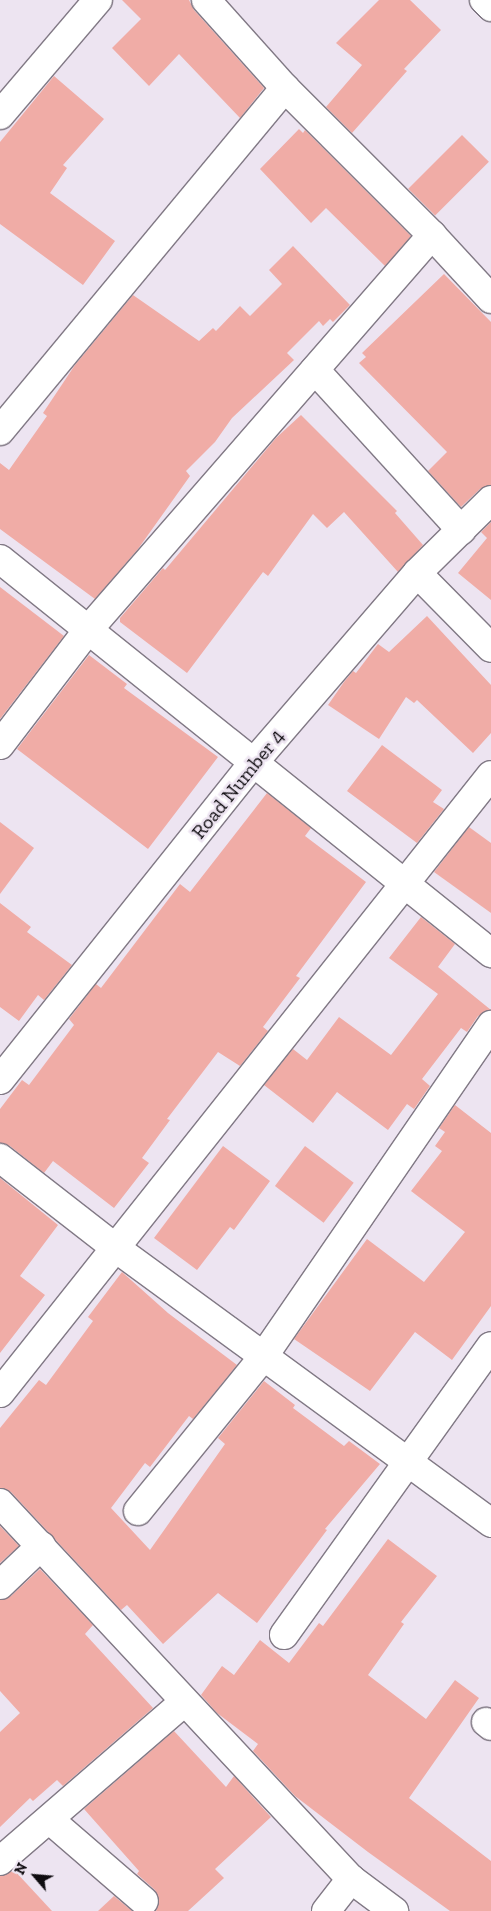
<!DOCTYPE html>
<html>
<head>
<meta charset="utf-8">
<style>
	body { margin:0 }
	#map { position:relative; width:491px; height:1911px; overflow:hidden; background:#ede4f1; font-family:"Zilla Slab",serif }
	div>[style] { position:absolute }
	.building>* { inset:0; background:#f0aca6; transform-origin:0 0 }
	.roads { filter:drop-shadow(1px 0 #817985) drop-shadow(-1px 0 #817985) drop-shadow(0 1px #817985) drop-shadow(0 -1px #817985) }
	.minor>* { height:28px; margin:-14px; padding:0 14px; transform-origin:14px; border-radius:14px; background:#fff }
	span { translate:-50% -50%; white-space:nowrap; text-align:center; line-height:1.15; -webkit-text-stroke:5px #ede4f1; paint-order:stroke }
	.street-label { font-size:20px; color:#0f0c10 }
	.north { position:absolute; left:10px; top:1851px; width:50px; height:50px; -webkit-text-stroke:4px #ede4f1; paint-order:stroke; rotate:297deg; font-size:14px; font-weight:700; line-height:20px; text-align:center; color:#0f0c10 }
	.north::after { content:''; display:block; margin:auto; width:18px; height:22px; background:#0f0c10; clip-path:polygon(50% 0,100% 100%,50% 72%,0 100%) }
</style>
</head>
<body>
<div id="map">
	<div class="building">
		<i style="clip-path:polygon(122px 0,189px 0,194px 10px,264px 88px,240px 118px,179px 54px,149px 86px,112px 48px,141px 19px)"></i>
		<i style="clip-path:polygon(379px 0,410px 0,441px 30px,404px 69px,407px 71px,352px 133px,326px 107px,362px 65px,336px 43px)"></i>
		<i style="clip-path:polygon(54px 76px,104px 119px,63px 165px,67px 168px,50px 193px,115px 241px,83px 285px,0 224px,0 142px)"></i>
		<i style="clip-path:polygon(299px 129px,303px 133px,305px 130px,411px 236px,385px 266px,326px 208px,311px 223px,260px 169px)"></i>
		<i style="left:462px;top:135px;width:38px;height:76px;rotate:45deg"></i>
		<i style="clip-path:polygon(293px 246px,350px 305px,333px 322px,330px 319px,323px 326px,319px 321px,287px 353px,294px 360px,232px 418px,215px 442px,186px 471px,190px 476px,138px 549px,95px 599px,0 529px,0 463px,9px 470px,47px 416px,43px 413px,75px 365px,133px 295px,199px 341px,213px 328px,216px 331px,240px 306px,250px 316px,282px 284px,269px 270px)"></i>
		<i style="clip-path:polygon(444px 274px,491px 322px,491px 485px,480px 489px,461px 507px,428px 471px,447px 452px,359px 363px,366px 357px,362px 353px)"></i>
		<i style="clip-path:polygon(301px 415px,397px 511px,395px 513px,423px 545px,398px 572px,344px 512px,327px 528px,313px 514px,268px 576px,263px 572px,187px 673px,120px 622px,120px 618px,163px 568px,165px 570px,276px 438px)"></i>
		<i style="clip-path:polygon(491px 522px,491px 600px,458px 573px,487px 538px,481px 532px)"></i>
		<i style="clip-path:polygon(0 587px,64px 636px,0 719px)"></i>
		<i style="clip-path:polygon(427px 616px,491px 685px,491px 733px,473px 753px,417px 700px,414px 703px,406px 697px,379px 739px,328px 705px,344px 682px,353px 671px,356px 673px,378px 644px,389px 652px)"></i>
		<i style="clip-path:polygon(89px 655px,127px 684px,124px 688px,218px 757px,148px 849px,17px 749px)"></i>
		<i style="clip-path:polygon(382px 745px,442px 790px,433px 802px,444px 809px,417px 843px,347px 791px)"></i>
		<i style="clip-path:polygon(267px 793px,311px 828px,305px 836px,366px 882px,296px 976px,300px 978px,263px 1027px,268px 1031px,240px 1066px,218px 1052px,167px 1119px,170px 1120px,142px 1158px,149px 1163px,114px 1208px,53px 1161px,44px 1173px,10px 1146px,0 1143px,0 1109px,22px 1080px,29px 1085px,74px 1025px,69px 1019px,96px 984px,101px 988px,180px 884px,190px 892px)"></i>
		<i style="clip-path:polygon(0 822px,34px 848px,0 894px)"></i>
		<i style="clip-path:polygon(469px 827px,491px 843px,491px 913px,434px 872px)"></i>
		<i style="clip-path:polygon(0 903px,31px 927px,27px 932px,72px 965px,44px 1000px,38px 995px,19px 1021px,0 1007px)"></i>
		<i style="clip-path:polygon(421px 917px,455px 944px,438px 967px,491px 1010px,478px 1016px,467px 1032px,461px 1028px,422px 1079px,430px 1086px,414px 1109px,407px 1104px,388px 1130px,337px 1092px,313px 1123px,264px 1085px,293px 1049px,307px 1060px,339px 1017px,391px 1055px,438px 994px,389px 958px)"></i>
		<i style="clip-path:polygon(455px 1105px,491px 1133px,491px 1306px,452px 1360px,415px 1332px,370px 1391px,294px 1339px,367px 1239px,424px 1282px,465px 1232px,411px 1191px,442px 1151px,435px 1146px,445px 1132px,439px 1128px)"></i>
		<i style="clip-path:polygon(223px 1146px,270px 1181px,234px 1230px,230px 1227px,197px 1270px,154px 1238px)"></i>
		<i style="left:305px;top:1146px;width:61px;height:50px;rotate:37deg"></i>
		<i style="clip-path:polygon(0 1178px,58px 1225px,20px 1276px,45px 1295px,0 1353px)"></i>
		<i style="clip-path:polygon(122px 1272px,168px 1313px,237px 1365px,193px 1419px,189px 1416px,150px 1467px,145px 1463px,111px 1508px,150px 1550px,225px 1444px,218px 1438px,264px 1381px,295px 1405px,293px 1408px,344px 1446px,349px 1441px,380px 1464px,325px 1529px,327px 1530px,257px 1623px,218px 1593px,163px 1644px,127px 1605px,121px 1610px,11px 1492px,0 1488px,0 1428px,39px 1380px,46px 1385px,93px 1321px,88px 1317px)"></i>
		<i style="clip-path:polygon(0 1526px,19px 1546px,0 1563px)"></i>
		<i style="clip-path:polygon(388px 1539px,437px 1576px,401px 1622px,404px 1624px,368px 1675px,426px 1719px,455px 1680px,479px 1698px,409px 1798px,491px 1861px,491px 1911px,450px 1911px,368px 1852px,295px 1796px,253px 1751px,258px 1744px,217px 1713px,201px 1695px,222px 1666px,234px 1675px,260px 1640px,289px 1663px,319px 1623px,323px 1626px)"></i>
		<i style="clip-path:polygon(40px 1569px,93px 1625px,85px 1634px,153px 1708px,63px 1786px,57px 1780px,33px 1801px,30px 1798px,0 1827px,0 1732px,20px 1713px,0 1691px,0 1600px,11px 1596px)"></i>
		<i style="clip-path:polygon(174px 1731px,226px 1787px,234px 1776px,271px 1817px,215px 1869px,224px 1878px,188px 1911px,156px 1911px,159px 1903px,155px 1890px,137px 1874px,139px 1871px,84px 1809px)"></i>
		<i style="clip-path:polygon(14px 1870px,52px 1911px,0 1911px,0 1876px)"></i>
		<i style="clip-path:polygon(114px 1896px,132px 1911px,98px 1911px)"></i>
	</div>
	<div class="roads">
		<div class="minor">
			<i style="left:206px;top:0;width:118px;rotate:48.1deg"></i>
			<i style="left:285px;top:88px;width:208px;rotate:45deg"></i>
			<i style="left:432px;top:235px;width:87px;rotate:47.3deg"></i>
			<i style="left:484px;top:0;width:10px;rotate:45deg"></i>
			<i style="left:0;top:115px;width:151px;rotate:-49.6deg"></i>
			<i style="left:315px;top:370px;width:217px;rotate:47.6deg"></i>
			<i style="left:0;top:431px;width:446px;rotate:-50.3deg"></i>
			<i style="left:0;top:559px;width:630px;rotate:38.75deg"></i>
			<i style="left:417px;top:573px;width:105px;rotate:45.4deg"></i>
			<i style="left:0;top:745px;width:145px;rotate:-52.6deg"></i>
			<i style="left:88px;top:630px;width:524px;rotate:-48.95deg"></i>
			<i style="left:0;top:1080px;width:407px;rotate:-51.4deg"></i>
			<i style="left:254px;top:762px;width:250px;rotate:-49.2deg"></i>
			<i style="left:417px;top:573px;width:104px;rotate:-44.6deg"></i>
			<i style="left:0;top:1158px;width:148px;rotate:37.9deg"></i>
			<i style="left:117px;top:1249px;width:464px;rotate:36.2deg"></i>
			<i style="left:0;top:1393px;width:789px;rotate:-51.53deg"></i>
			<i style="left:0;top:1503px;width:514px;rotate:46.97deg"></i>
			<i style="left:351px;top:1879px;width:54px;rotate:36.7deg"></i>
			<i style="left:138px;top:1511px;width:198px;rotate:-50.9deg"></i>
			<i style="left:263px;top:1357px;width:403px;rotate:-55.5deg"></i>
			<i style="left:0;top:1585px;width:57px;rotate:-43.6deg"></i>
			<i style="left:284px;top:1635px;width:355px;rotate:-54.4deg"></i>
			<i style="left:486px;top:1722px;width:6px;rotate:39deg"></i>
			<i style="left:50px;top:1820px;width:124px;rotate:40.8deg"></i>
			<i style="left:0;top:1861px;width:243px;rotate:-40.8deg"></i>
			<i style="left:326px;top:1911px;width:41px;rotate:-52deg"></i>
		</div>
	</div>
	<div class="street-label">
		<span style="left:238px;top:784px;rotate:-51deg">Road Number 4</span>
	</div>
	<div class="north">N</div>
</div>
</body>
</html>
